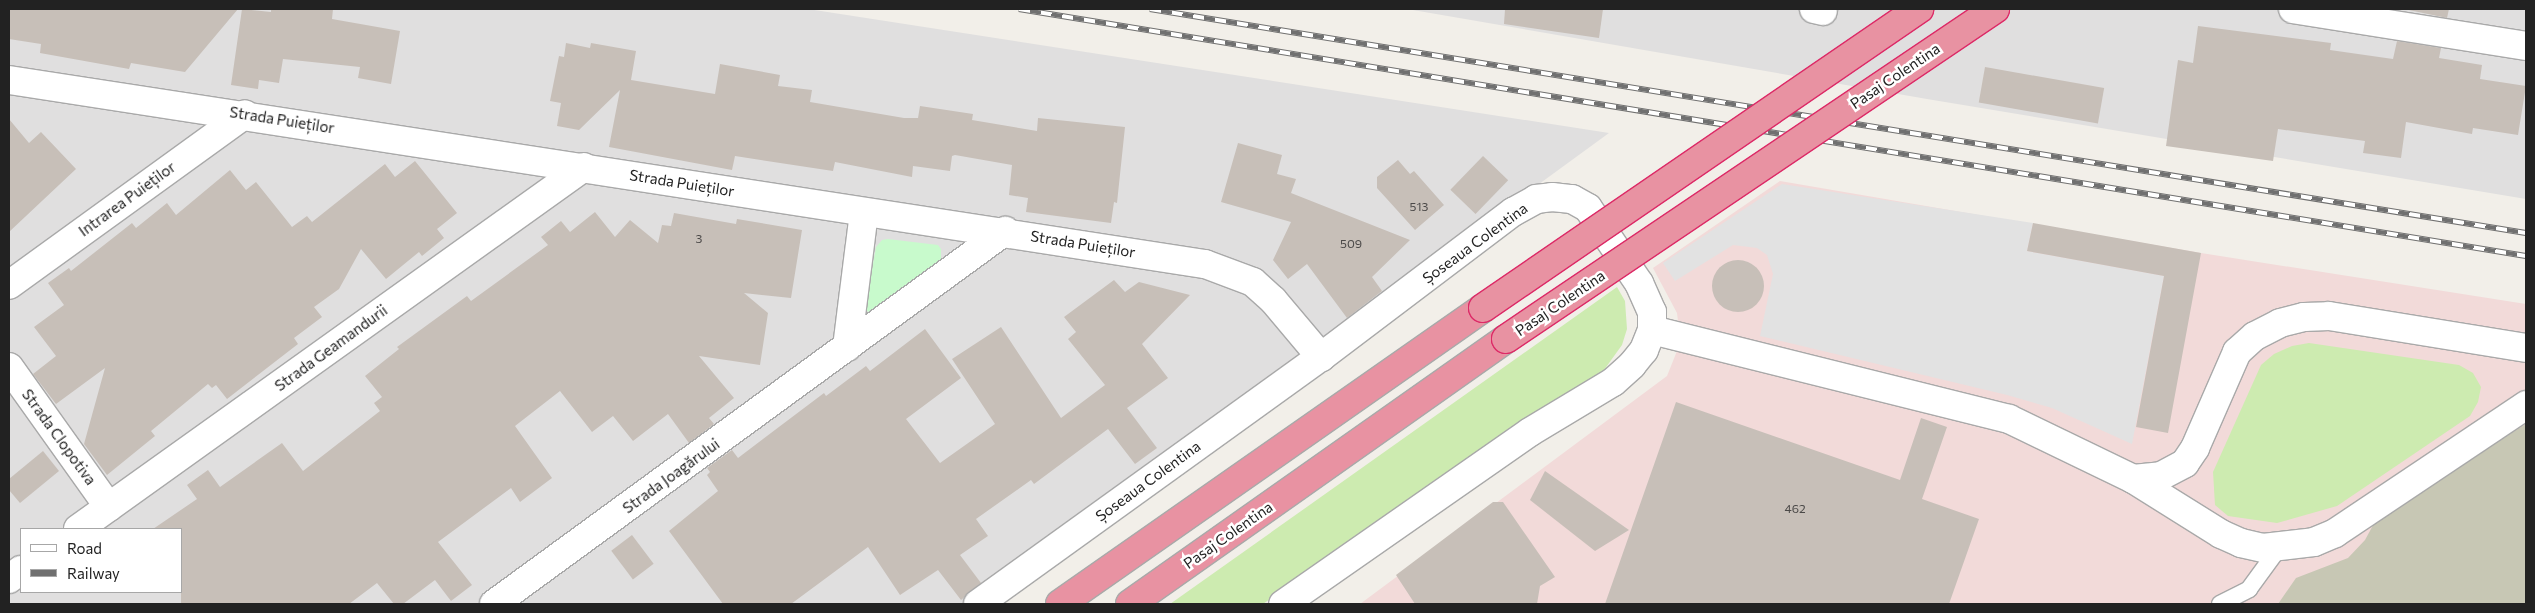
<!DOCTYPE html>
<html>
<head>
<meta charset="utf-8">
<style>
	body { margin:0 }
	#map { position:relative; width:2535px; height:613px; overflow:hidden; background:#f2efe9; font-family:Commissioner,sans-serif }
	div>[style] { position:absolute }
	.residential>* { inset:0; background:#e0dfdf }
	.commercial>* { inset:0; background:#f2dad9 }
	.construction>* { inset:0; background:#c7c7b4 }
	.grass>* { inset:0; background:#cdebb0 }
	.park>* { inset:0; background:#c8facc }
	.parking>* { inset:0; background:#e2e2e2 }
	.building>* { inset:0; background:#c7bfb8; transform-origin:0 0 }
	.round { border-radius:50% }
	.roads { filter:drop-shadow(1px 0 #a9a9a9) drop-shadow(-1px 0 #a9a9a9) drop-shadow(0 1px #a9a9a9) drop-shadow(0 -1px #a9a9a9) }
	.lane>* { height:16px; margin:-8px; padding:0 8px; transform-origin:8px; border-radius:8px; background:#fff }
	.street>* { height:28px; margin:-14px; padding:0 14px; transform-origin:14px; border-radius:14px; background:#fff }
	.highway>* { height:28px; margin:-14px; padding:0 14px; transform-origin:14px; border-radius:14px; background:#e892a2 }
	.rail>* { height:5.5px; margin-top:-2.75px; transform-origin:0; background:repeating-linear-gradient(90deg,#fff 0 11px,#707070 0 22px); box-sizing:border-box; border-block:1px solid #707070 }
	.bridges { filter:drop-shadow(1px 0 #dc2a67) drop-shadow(-1px 0 #dc2a67) drop-shadow(0 1px #dc2a67) drop-shadow(0 -1px #dc2a67) }
	.highway-bridge>* { height:28px; margin:-14px; padding:0 14px; transform-origin:14px; border-radius:14px; background:#e892a2 }
	span { translate:-50% -50%; white-space:nowrap; text-align:center; line-height:1.15; -webkit-text-stroke:5px #fff; paint-order:stroke }
	.number-label { font-size:12px; color:#4b4948 }
	.number-label span { -webkit-text-stroke-width:0 }
	.street-label { font-size:15px; color:#222 }
	.frame { position:absolute; inset:0; border:10px solid #222; pointer-events:none }
	.legend { position:absolute; left:20px; top:528px; width:162px; height:65px; box-sizing:border-box; background:#fff; border:1px solid #a7a7a7; margin:0; padding:6px 9px; list-style:none; font-size:15px; color:#222 }
	.legend li { display:flex; align-items:center; gap:10px; height:25px }
	.legend b { width:25px; border:1px solid #a7a7a7 }
</style>
</head>
<body>
<div id="map">
	<div class="residential">
		<i style="clip-path:polygon(evenodd,9px 9px,808px 9px,1609px 133px,963px 604px,9px 604px,9px 9px,21px 529px,181px 529px,181px 592px,21px 592px,21px 529px)"></i>
		<i style="clip-path:polygon(1407px 9px,2526px 9px,2526px 199px,1927px 99px)"></i>
	</div>
	<div class="commercial">
		<i style="clip-path:polygon(1780px 181px,2201px 253px,2526px 304px,2526px 604px,1360px 604px,1667px 376px,1677px 351px,1679px 329px,1677px 313px,1653px 268px)"></i>
	</div>
	<div class="construction">
		<i style="clip-path:polygon(2526px 424px,2526px 604px,2278px 604px,2296px 578px,2348px 558px,2365px 540px,2378px 516px)"></i>
	</div>
	<div class="grass">
		<i style="clip-path:polygon(1617px 287px,1625px 301px,1627px 329px,1622px 345px,1604px 370px,1480px 450px,1263px 604px,1170px 604px)"></i>
		<i style="clip-path:polygon(2309px 343px,2459px 365px,2473px 373px,2481px 387px,2478px 402px,2470px 416px,2337px 506px,2277px 523px,2228px 516px,2215px 505px,2213px 472px,2261px 365px,2274px 354px,2292px 346px)"></i>
	</div>
	<div class="park">
		<i style="clip-path:polygon(888px 239px,938px 245px,941px 249px,941px 261px,871px 314px,865px 309px,876px 247px,882px 240px)"></i>
	</div>
	<div class="parking">
		<i style="clip-path:polygon(1782px 184px,2033px 223px,2027px 251px,2164px 276px,2132px 444px,2052px 408px,2007px 395px,1760px 336px,1773px 274px,1767px 255px,1757px 248px,1733px 245px,1675px 281px,1663px 263px)"></i>
	</div>
	<div class="building">
		<i style="clip-path:polygon(9px 9px,238px 9px,185px 72px,131px 63px,129px 69px,40px 53px,41px 44px,9px 39px)"></i>
		<i style="clip-path:polygon(242px 9px,271px 12px,271px 9px,333px 9px,332px 19px,400px 31px,391px 84px,358px 78px,360px 67px,283px 59px,279px 83px,259px 80px,258px 89px,231px 85px)"></i>
		<i style="clip-path:polygon(1505px 9px,1603px 9px,1599px 38px,1504px 24px)"></i>
		<i style="clip-path:polygon(2404px 9px,2449px 9px,2447px 18px)"></i>
		<i style="clip-path:polygon(2198px 26px,2331px 43px,2330px 50px,2393px 59px,2397px 41px,2441px 48px,2439px 58px,2482px 65px,2480px 79px,2526px 86px,2518px 135px,2473px 128px,2472px 134px,2406px 122px,2401px 158px,2363px 153px,2365px 141px,2278px 129px,2273px 161px,2166px 146px,2178px 60px,2193px 63px)"></i>
		<i style="clip-path:polygon(566px 43px,590px 48px,591px 43px,636px 51px,631px 80px,715px 94px,720px 64px,780px 75px,778px 86px,812px 90px,810px 102px,904px 118px,918px 118px,920px 106px,973px 114px,972px 120px,1037px 131px,1038px 118px,1125px 127px,1117px 203px,1114px 202px,1111px 223px,1026px 212px,1028px 198px,1009px 195px,1012px 165px,955px 155px,952px 156px,950px 171px,913px 166px,912px 177px,835px 162px,833px 171px,735px 156px,732px 170px,609px 147px,620px 90px,579px 130px,557px 126px,561px 103px,550px 101px,559px 56px,564px 57px)"></i>
		<i style="left:1985px;top:67px;width:121px;height:36px;rotate:10deg"></i>
		<i style="clip-path:polygon(9px 119px,29px 143px,41px 132px,76px 169px,9px 232px)"></i>
		<i style="clip-path:polygon(1238px 143px,1282px 155px,1277px 174px,1296px 179px,1291px 193px,1410px 240px,1372px 277px,1382px 291px,1347px 318px,1307px 264px,1288px 279px,1273px 260px,1291px 222px,1221px 202px)"></i>
		<i style="left:1483px;top:156px;width:35px;height:47px;rotate:44deg"></i>
		<i style="clip-path:polygon(1398px 160px,1410px 174px,1414px 171px,1444px 205px,1415px 230px,1377px 188px,1377px 177px)"></i>
		<i style="clip-path:polygon(415px 161px,457px 213px,437px 229px,444px 238px,422px 256px,419px 252px,386px 279px,361px 249px,339px 289px,314px 307px,322px 317px,294px 338px,298px 344px,227px 399px,216px 385px,212px 388px,208px 384px,151px 431px,155px 436px,107px 475px,84px 444px,105px 368px,56px 404px,33px 374px,56px 356px,34px 327px,64px 305px,48px 283px,69px 268px,71px 271px,132px 223px,136px 228px,167px 203px,176px 215px,230px 170px,246px 190px,256px 182px,292px 227px,307px 216px,312px 222px,385px 164px,395px 177px)"></i>
		<i style="clip-path:polygon(595px 212px,615px 237px,630px 220px,658px 243px,662px 225px,671px 226px,674px 213px,736px 224px,737px 219px,802px 230px,791px 298px,744px 293px,768px 313px,760px 365px,699px 356px,734px 398px,709px 418px,714px 424px,689px 443px,668px 414px,633px 441px,613px 416px,592px 432px,560px 391px,515px 426px,552px 478px,520px 502px,511px 488px,438px 542px,472px 585px,451px 601px,435px 580px,403px 604px,394px 604px,377px 583px,349px 604px,181px 604px,181px 529px,153px 529px,197px 499px,187px 485px,208px 470px,220px 487px,282px 443px,303px 471px,380px 411px,374px 403px,382px 397px,365px 376px,399px 349px,397px 347px,467px 296px,471px 301px,548px 245px,541px 237px,561px 221px,570px 232px)"></i>
		<i style="clip-path:polygon(2033px 223px,2201px 253px,2168px 433px,2136px 427px,2164px 276px,2027px 251px)"></i>
		<i class="round" style="left:1712px;top:260px;width:52px;height:52px"></i>
		<i style="clip-path:polygon(1114px 280px,1125px 292px,1139px 282px,1190px 295px,1142px 344px,1168px 378px,1127px 408px,1157px 448px,1135px 464px,1108px 429px,1034px 484px,1031px 480px,976px 519px,988px 536px,960px 555px,981px 583px,961px 600px,938px 570px,900px 595px,868px 547px,791px 604px,723px 604px,669px 531px,718px 491px,707px 475px,710px 472px,707px 468px,732px 450px,738px 458px,824px 393px,826px 396px,866px 366px,870px 371px,925px 329px,961px 378px,906px 419px,940px 463px,995px 424px,952px 359px,1001px 327px,1061px 418px,1105px 385px,1068px 339px,1076px 332px,1064px 317px)"></i>
		<i style="clip-path:polygon(1676px 402px,1900px 480px,1921px 418px,1947px 427px,1922px 499px,1979px 519px,1949px 604px,1605px 604px)"></i>
		<i style="clip-path:polygon(43px 451px,59px 471px,20px 503px,9px 490px,9px 479px)"></i>
		<i style="clip-path:polygon(1545px 471px,1629px 530px,1595px 551px,1530px 500px)"></i>
		<i style="clip-path:polygon(1493px 502px,1503px 502px,1555px 577px,1540px 586px,1537px 604px,1415px 604px,1396px 575px)"></i>
		<i style="left:632px;top:535px;width:36px;height:26px;rotate:53deg"></i>
	</div>
	<div class="roads">
		<div class="lane">
			<i style="left:2220px;top:604px;width:33px;rotate:-27deg"></i>
			<i style="left:2249px;top:589px;width:51px;rotate:-53.8deg"></i>
		</div>
		<div class="street">
			<i style="left:1814px;top:9px;width:9px;rotate:13deg"></i>
			<i style="left:2293px;top:9px;width:236px;rotate:9deg"></i>
			<i style="left:9px;top:80px;width:1210px;rotate:8.75deg"></i>
			<i style="left:1205px;top:264px;width:51px;rotate:20.6deg"></i>
			<i style="left:1253px;top:282px;width:27px;rotate:42deg"></i>
			<i style="left:1273px;top:300px;width:75px;rotate:49.9deg"></i>
			<i style="left:9px;top:285px;width:291px;rotate:-35.9deg"></i>
			<i style="left:1652px;top:330px;width:368px;rotate:14deg"></i>
			<i style="left:2009px;top:419px;width:138px;rotate:25.8deg"></i>
			<i style="left:2133px;top:479px;width:104px;rotate:32deg"></i>
			<i style="left:2221px;top:534px;width:22px;rotate:24deg"></i>
			<i style="left:2241px;top:543px;width:23px;rotate:13deg"></i>
			<i style="left:2263px;top:548px;width:51px;rotate:-6.7deg"></i>
			<i style="left:2314px;top:542px;width:23px;rotate:-23deg"></i>
			<i style="left:2335px;top:533px;width:230px;rotate:-33.8deg"></i>
			<i style="left:847px;top:347px;width:135px;rotate:-82.8deg"></i>
			<i style="left:9px;top:367px;width:172px;rotate:54.5deg"></i>
			<i style="left:2133px;top:479px;width:28px;rotate:-6deg"></i>
			<i style="left:2161px;top:476px;width:27px;rotate:-28deg"></i>
			<i style="left:2185px;top:463px;width:18px;rotate:-56deg"></i>
			<i style="left:2195px;top:448px;width:105px;rotate:-66.4deg"></i>
			<i style="left:2237px;top:352px;width:24px;rotate:-42deg"></i>
			<i style="left:2255px;top:336px;width:28px;rotate:-27deg"></i>
			<i style="left:2280px;top:323px;width:25px;rotate:-14deg"></i>
			<i style="left:2304px;top:317px;width:25px;rotate:-2deg"></i>
			<i style="left:2329px;top:316px;width:200px;rotate:9.2deg"></i>
			<i style="left:78px;top:529px;width:622px;rotate:-35.58deg"></i>
			<i style="left:9px;top:579px;width:15px;rotate:-37deg"></i>
			<i style="left:494px;top:604px;width:633px;rotate:-36.13deg"></i>
			<i style="left:978px;top:604px;width:423px;rotate:-35.8deg"></i>
			<i style="left:1321px;top:357px;width:241px;rotate:-37.1deg"></i>
			<i style="left:1513px;top:212px;width:26px;rotate:-29deg"></i>
			<i style="left:1536px;top:199px;width:16px;rotate:-7deg"></i>
			<i style="left:1552px;top:197px;width:20px;rotate:6deg"></i>
			<i style="left:1572px;top:199px;width:18px;rotate:29deg"></i>
			<i style="left:1588px;top:208px;width:91px;rotate:55.8deg"></i>
			<i style="left:1639px;top:283px;width:32px;rotate:66deg"></i>
			<i style="left:1652px;top:312px;width:18px;rotate:90deg"></i>
			<i style="left:1652px;top:330px;width:22px;rotate:112deg"></i>
			<i style="left:1644px;top:350px;width:19px;rotate:129deg"></i>
			<i style="left:1632px;top:365px;width:25px;rotate:138deg"></i>
			<i style="left:1613px;top:382px;width:97px;rotate:148.9deg"></i>
			<i style="left:1530px;top:432px;width:301px;rotate:145.1deg"></i>
		</div>
		<div class="highway">
			<i style="left:1060px;top:604px;width:516px;rotate:-34.98deg"></i>
			<i style="left:1130px;top:604px;width:460px;rotate:-35.2deg"></i>
		</div>
	</div>
	<div class="rail">
		<i style="left:1019px;top:9px;width:1527px;rotate:9.31deg"></i>
		<i style="left:1150px;top:9px;width:1394px;rotate:9.25deg"></i>
	</div>
	<div class="bridges">
		<div class="highway-bridge">
			<i style="left:1483px;top:308px;width:529px;rotate:-34.44deg"></i>
			<i style="left:1506px;top:339px;width:590px;rotate:-34.01deg"></i>
		</div>
	</div>
	<div class="number-label">
		<span style="left:1419px;top:207px">513</span>
		<span style="left:699px;top:239px">3</span>
		<span style="left:1351px;top:244px">509</span>
		<span style="left:1795px;top:509px">462</span>
	</div>
	<div class="street-label">
		<span style="left:1895px;top:76px;rotate:-34deg">Pasaj Colentina</span>
		<span style="left:282px;top:120px;rotate:9deg">Strada Puieților</span>
		<span style="left:682px;top:183px;rotate:9deg">Strada Puieților</span>
		<span style="left:127px;top:199px;rotate:-36deg">Intrarea Puieților</span>
		<span style="left:1475px;top:243px;rotate:-36deg">Șoseaua Colentina</span>
		<span style="left:1083px;top:244px;rotate:9deg">Strada Puieților</span>
		<span style="left:1560px;top:303px;rotate:-34deg">Pasaj Colentina</span>
		<span style="left:331px;top:348px;rotate:-36deg">Strada Geamandurii</span>
		<span style="left:59px;top:437px;rotate:54deg">Strada Clopotiva</span>
		<span style="left:671px;top:476px;rotate:-36deg">Strada Joagărului</span>
		<span style="left:1148px;top:481px;rotate:-36deg">Șoseaua Colentina</span>
		<span style="left:1228px;top:535px;rotate:-35deg">Pasaj Colentina</span>
	</div>
	<div class="frame"></div>
	<ul class="legend">
	<li><b style="height:6px;background:#fff"></b>Road</li>
	<li><b style="height:6px;background:#707070"></b>Railway</li>
	</ul>
</div>
</body>
</html>
